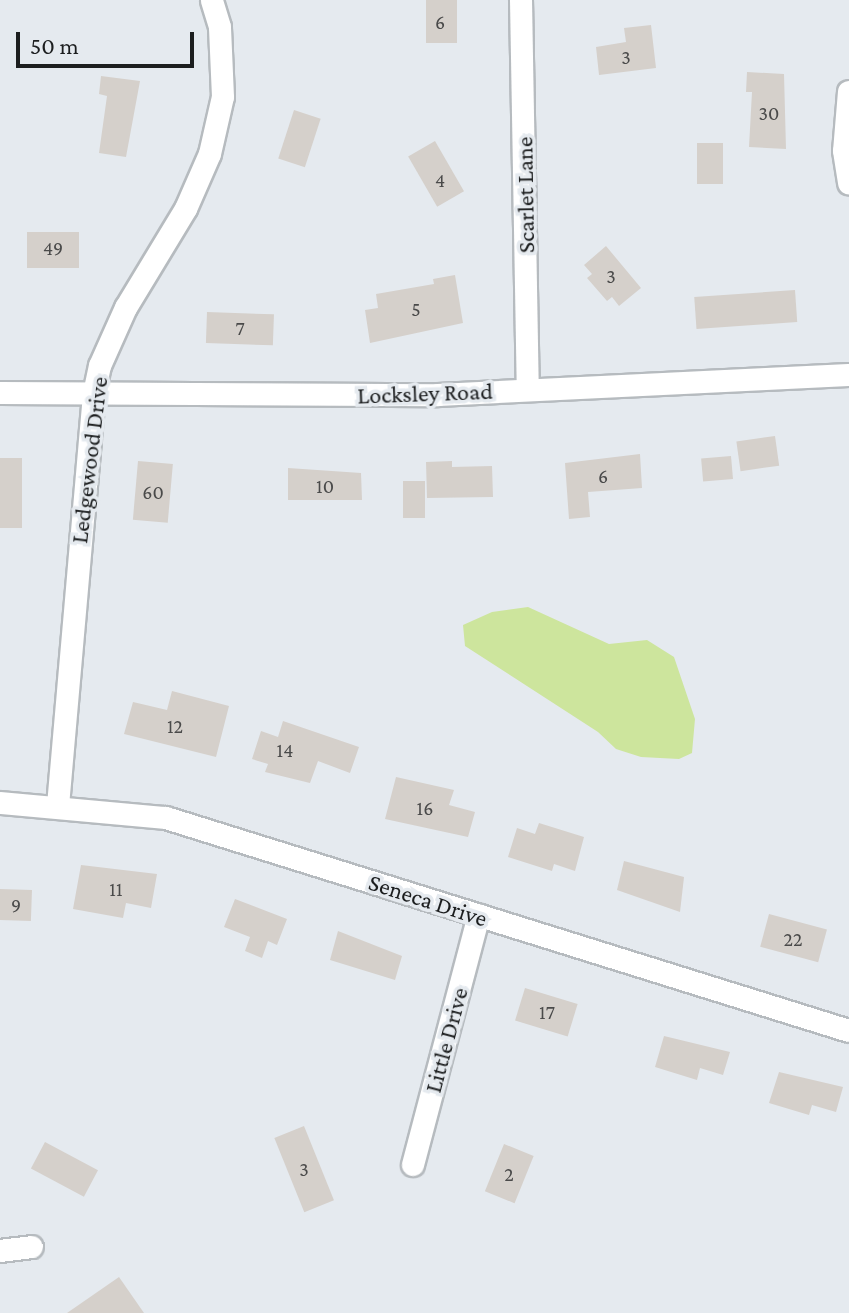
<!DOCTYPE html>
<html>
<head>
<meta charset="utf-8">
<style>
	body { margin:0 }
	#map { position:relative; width:849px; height:1313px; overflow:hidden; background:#e5eaef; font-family:"Crimson Pro",serif }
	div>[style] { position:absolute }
	.green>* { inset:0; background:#cde59d }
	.building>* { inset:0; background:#d5d0cb; transform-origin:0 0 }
	.roads { filter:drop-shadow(2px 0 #b6bbbf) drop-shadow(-2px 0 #b6bbbf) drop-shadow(0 2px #b6bbbf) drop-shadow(0 -2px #b6bbbf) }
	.minor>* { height:22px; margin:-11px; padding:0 11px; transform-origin:11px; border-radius:11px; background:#fff }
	span { translate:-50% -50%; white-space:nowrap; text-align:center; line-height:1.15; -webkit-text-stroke:7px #e5eaef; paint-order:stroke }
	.number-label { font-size:20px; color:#4a4a4a }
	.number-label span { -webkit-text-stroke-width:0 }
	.street-label { font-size:24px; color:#1c1e1f }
	.scale { position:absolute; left:16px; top:32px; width:178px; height:36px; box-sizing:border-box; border:4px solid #1c1e1f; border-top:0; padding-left:10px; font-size:24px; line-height:28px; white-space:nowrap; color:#1c1e1f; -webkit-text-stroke:6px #e5eaef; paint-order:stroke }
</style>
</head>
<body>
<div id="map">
	<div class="green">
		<i style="clip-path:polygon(528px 607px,609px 644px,647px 640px,674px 657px,695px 719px,692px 753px,679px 759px,641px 757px,616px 749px,598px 732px,465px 646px,463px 625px,492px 612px)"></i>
	</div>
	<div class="building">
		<i style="left:426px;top:0;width:31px;height:43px"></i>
		<i style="clip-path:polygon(651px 25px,656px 68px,599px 75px,596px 47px,626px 42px,624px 28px)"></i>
		<i style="clip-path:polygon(747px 72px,784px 74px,786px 149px,749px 147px,752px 92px,746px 92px)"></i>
		<i style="clip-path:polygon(101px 76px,140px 81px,126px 157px,99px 153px,107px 96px,99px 94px)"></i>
		<i style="left:294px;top:110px;width:28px;height:51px;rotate:18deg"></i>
		<i style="left:435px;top:141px;width:58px;height:31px;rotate:60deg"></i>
		<i style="left:697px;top:143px;width:26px;height:41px"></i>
		<i style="left:27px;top:232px;width:52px;height:36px"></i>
		<i style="clip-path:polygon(606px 246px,641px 288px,619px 306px,612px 297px,607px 301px,587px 278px,592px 274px,584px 265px)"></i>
		<i style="clip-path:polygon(455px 275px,463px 323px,370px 343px,365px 310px,378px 308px,376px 294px,434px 284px,433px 279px)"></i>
		<i style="left:795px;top:290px;width:32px;height:101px;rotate:86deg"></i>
		<i style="left:207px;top:312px;width:67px;height:31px;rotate:2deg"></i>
		<i style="left:775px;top:436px;width:30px;height:39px;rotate:82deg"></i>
		<i style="clip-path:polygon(640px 454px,642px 488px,588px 492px,590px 517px,569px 519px,565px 463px)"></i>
		<i style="left:731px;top:456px;width:23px;height:30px;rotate:85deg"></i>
		<i style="left:0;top:458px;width:22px;height:70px"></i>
		<i style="left:138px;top:461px;width:35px;height:59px;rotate:5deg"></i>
		<i style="clip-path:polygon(452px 461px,452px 467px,492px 466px,493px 497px,427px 498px,426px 462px)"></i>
		<i style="clip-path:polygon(288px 468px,361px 473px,362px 500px,288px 500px)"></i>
		<i style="left:425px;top:481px;width:37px;height:22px;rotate:90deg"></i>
		<i style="clip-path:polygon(172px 691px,229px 706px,216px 757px,124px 734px,133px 702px,167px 710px)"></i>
		<i style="clip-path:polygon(283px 721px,359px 747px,350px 773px,318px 761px,310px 783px,265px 772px,268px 764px,252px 759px,261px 731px,278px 737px)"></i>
		<i style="clip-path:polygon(396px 777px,454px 790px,449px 805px,475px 812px,468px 837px,385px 819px)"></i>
		<i style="clip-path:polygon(539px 823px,584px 837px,575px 871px,554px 864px,552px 871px,508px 857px,517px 828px,535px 834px)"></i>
		<i style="clip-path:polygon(624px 861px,684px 877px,680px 912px,617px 890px)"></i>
		<i style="clip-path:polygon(81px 865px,157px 874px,151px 908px,126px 903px,123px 918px,73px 909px)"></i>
		<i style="left:0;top:889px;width:32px;height:31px;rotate:2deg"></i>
		<i style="clip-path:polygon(235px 899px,287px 919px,277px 945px,268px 941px,262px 958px,245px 951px,250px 937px,224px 927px)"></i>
		<i style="left:769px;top:914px;width:60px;height:34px;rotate:15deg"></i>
		<i style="clip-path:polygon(338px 931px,402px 956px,395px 980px,330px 960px)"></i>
		<i style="left:525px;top:988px;width:55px;height:34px;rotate:17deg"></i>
		<i style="clip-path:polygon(664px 1036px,730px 1052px,723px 1075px,700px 1068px,697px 1080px,655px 1067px)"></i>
		<i style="clip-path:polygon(779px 1072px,843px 1087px,836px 1112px,812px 1105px,809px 1115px,769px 1103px)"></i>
		<i style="left:304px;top:1126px;width:80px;height:32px;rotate:68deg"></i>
		<i style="left:45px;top:1142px;width:60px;height:30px;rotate:28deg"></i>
		<i style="left:504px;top:1144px;width:32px;height:51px;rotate:22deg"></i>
		<i style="clip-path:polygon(119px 1277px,144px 1313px,67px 1313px)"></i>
	</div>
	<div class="roads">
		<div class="minor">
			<i style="left:521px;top:0;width:389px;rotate:89deg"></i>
			<i style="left:849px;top:92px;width:59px;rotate:94.8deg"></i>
			<i style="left:844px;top:151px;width:33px;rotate:81deg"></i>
			<i style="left:0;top:393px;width:438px;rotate:0.3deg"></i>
			<i style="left:438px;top:395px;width:411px;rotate:-2.8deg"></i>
			<i style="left:0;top:803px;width:167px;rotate:5.2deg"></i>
			<i style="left:166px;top:818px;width:715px;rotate:17.32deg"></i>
			<i style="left:58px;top:806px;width:414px;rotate:-85deg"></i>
			<i style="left:94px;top:394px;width:29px;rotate:-78deg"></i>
			<i style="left:100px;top:366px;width:64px;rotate:-65.9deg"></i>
			<i style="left:126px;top:308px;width:116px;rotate:-58.8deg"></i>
			<i style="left:186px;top:209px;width:60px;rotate:-66.4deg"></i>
			<i style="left:210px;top:154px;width:58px;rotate:-77.2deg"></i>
			<i style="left:223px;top:97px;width:70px;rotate:-92.5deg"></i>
			<i style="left:220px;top:27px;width:28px;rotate:-107deg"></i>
			<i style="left:413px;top:1165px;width:258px;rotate:-75.2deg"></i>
			<i style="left:0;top:1251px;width:32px;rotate:-7deg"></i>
		</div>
	</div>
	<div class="number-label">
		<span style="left:440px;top:22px">6</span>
		<span style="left:626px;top:57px">3</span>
		<span style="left:769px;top:113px">30</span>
		<span style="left:440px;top:180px">4</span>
		<span style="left:53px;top:248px">49</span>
		<span style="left:611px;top:276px">3</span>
		<span style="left:416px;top:309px">5</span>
		<span style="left:240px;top:328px">7</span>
		<span style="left:603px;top:476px">6</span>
		<span style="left:325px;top:486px">10</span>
		<span style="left:153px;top:492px">60</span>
		<span style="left:175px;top:726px">12</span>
		<span style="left:285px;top:750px">14</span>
		<span style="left:425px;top:808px">16</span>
		<span style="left:116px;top:889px">11</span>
		<span style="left:16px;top:905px">9</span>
		<span style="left:793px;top:939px">22</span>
		<span style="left:547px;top:1012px">17</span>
		<span style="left:304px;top:1169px">3</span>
		<span style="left:509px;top:1174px">2</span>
	</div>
	<div class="street-label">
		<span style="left:525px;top:195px;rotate:-91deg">Scarlet Lane</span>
		<span style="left:425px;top:393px;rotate:-2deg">Locksley Road</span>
		<span style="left:89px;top:460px;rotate:-83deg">Ledgewood Drive</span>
		<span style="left:428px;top:900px;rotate:18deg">Seneca Drive</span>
		<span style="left:446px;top:1040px;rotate:-75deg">Little Drive</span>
	</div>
	<div class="scale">50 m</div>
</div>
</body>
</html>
